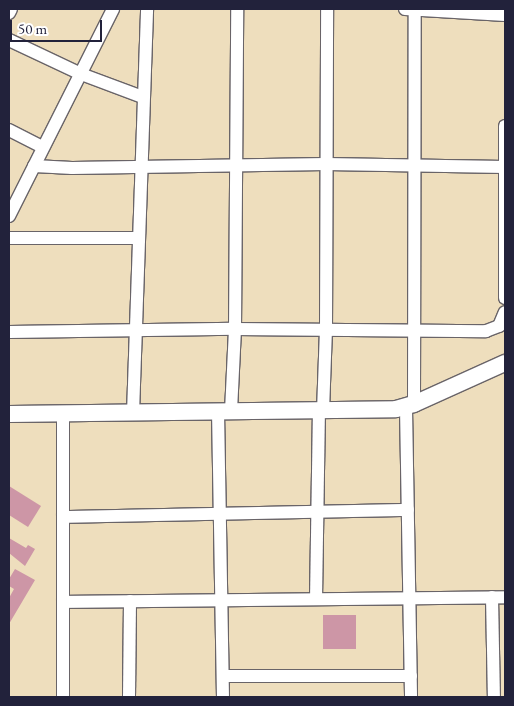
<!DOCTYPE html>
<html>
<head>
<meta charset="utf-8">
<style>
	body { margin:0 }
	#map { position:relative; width:514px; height:706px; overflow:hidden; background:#eedebd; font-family:"EB Garamond",serif }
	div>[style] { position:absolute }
	.building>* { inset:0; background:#cd96a6; transform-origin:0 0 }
	.roads { filter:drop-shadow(1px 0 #696468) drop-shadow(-1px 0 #696468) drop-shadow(0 1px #696468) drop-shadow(0 -1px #696468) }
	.street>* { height:12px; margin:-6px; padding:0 6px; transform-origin:6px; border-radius:6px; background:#fff }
	.secondary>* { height:16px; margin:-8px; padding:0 8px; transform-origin:8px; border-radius:8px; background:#fff }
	span { translate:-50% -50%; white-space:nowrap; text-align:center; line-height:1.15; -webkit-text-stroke:4px #fff; paint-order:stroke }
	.frame { position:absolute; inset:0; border:10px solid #22223b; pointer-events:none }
	.scale { position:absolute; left:10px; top:20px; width:92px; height:22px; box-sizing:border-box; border:2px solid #22223b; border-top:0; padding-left:6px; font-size:15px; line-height:18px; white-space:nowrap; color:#22223b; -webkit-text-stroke:4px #fff; paint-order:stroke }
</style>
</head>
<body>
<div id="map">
	<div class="building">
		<i style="clip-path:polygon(9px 486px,41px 506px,28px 527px,9px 515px)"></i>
		<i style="clip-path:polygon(9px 538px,26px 548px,28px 545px,35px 549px,25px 566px,9px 553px)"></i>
		<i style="clip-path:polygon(15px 569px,35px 580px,9px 624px,9px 598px,14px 589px,9px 586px,9px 579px)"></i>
		<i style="left:323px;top:615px;width:33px;height:34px"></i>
	</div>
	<div class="roads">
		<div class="street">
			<i style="left:405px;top:9px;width:100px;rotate:3.4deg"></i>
			<i style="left:9px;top:13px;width:4px;rotate:-63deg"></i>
			<i style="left:9px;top:40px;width:80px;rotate:25.3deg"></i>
			<i style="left:81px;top:74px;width:66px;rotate:20.4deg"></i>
			<i style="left:505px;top:126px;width:172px;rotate:90deg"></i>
			<i style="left:9px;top:130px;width:38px;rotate:27deg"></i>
			<i style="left:34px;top:166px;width:38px;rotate:3deg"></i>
			<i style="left:72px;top:168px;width:254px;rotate:-0.9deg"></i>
			<i style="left:326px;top:164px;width:179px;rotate:1deg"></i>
			<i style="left:9px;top:216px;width:232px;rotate:-63.3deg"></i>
			<i style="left:9px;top:238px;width:130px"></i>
			<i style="left:9px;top:332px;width:226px;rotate:-0.8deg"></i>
			<i style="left:235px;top:329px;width:251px;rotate:0.5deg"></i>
			<i style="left:486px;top:331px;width:14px;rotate:-21deg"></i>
			<i style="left:499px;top:326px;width:15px;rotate:-67deg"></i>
			<i style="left:414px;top:404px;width:395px;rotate:-89.9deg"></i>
			<i style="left:406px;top:408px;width:289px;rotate:89deg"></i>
			<i style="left:218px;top:411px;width:286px;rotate:89deg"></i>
			<i style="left:231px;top:411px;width:82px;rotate:-87.2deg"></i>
			<i style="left:235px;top:329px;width:320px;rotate:-89.6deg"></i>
			<i style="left:323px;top:411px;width:81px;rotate:-87.9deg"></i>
			<i style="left:326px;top:330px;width:321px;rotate:-89.8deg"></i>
			<i style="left:133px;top:413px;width:404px;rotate:-88deg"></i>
			<i style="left:63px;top:517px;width:345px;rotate:-1.2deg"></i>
			<i style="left:492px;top:597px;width:100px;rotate:88.9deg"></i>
			<i style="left:316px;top:599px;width:188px;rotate:-89.1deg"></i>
			<i style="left:63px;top:602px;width:442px;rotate:-0.6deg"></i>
			<i style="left:223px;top:676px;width:188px"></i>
			<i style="left:63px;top:697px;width:283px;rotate:-90deg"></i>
			<i style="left:129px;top:697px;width:96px;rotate:-89.4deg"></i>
		</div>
		<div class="secondary">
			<i style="left:9px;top:414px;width:387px;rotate:-0.7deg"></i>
			<i style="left:396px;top:409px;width:19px;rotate:-16deg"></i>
			<i style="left:414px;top:404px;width:100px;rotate:-24.3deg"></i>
		</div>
	</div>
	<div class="frame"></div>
	<div class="scale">50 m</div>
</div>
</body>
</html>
